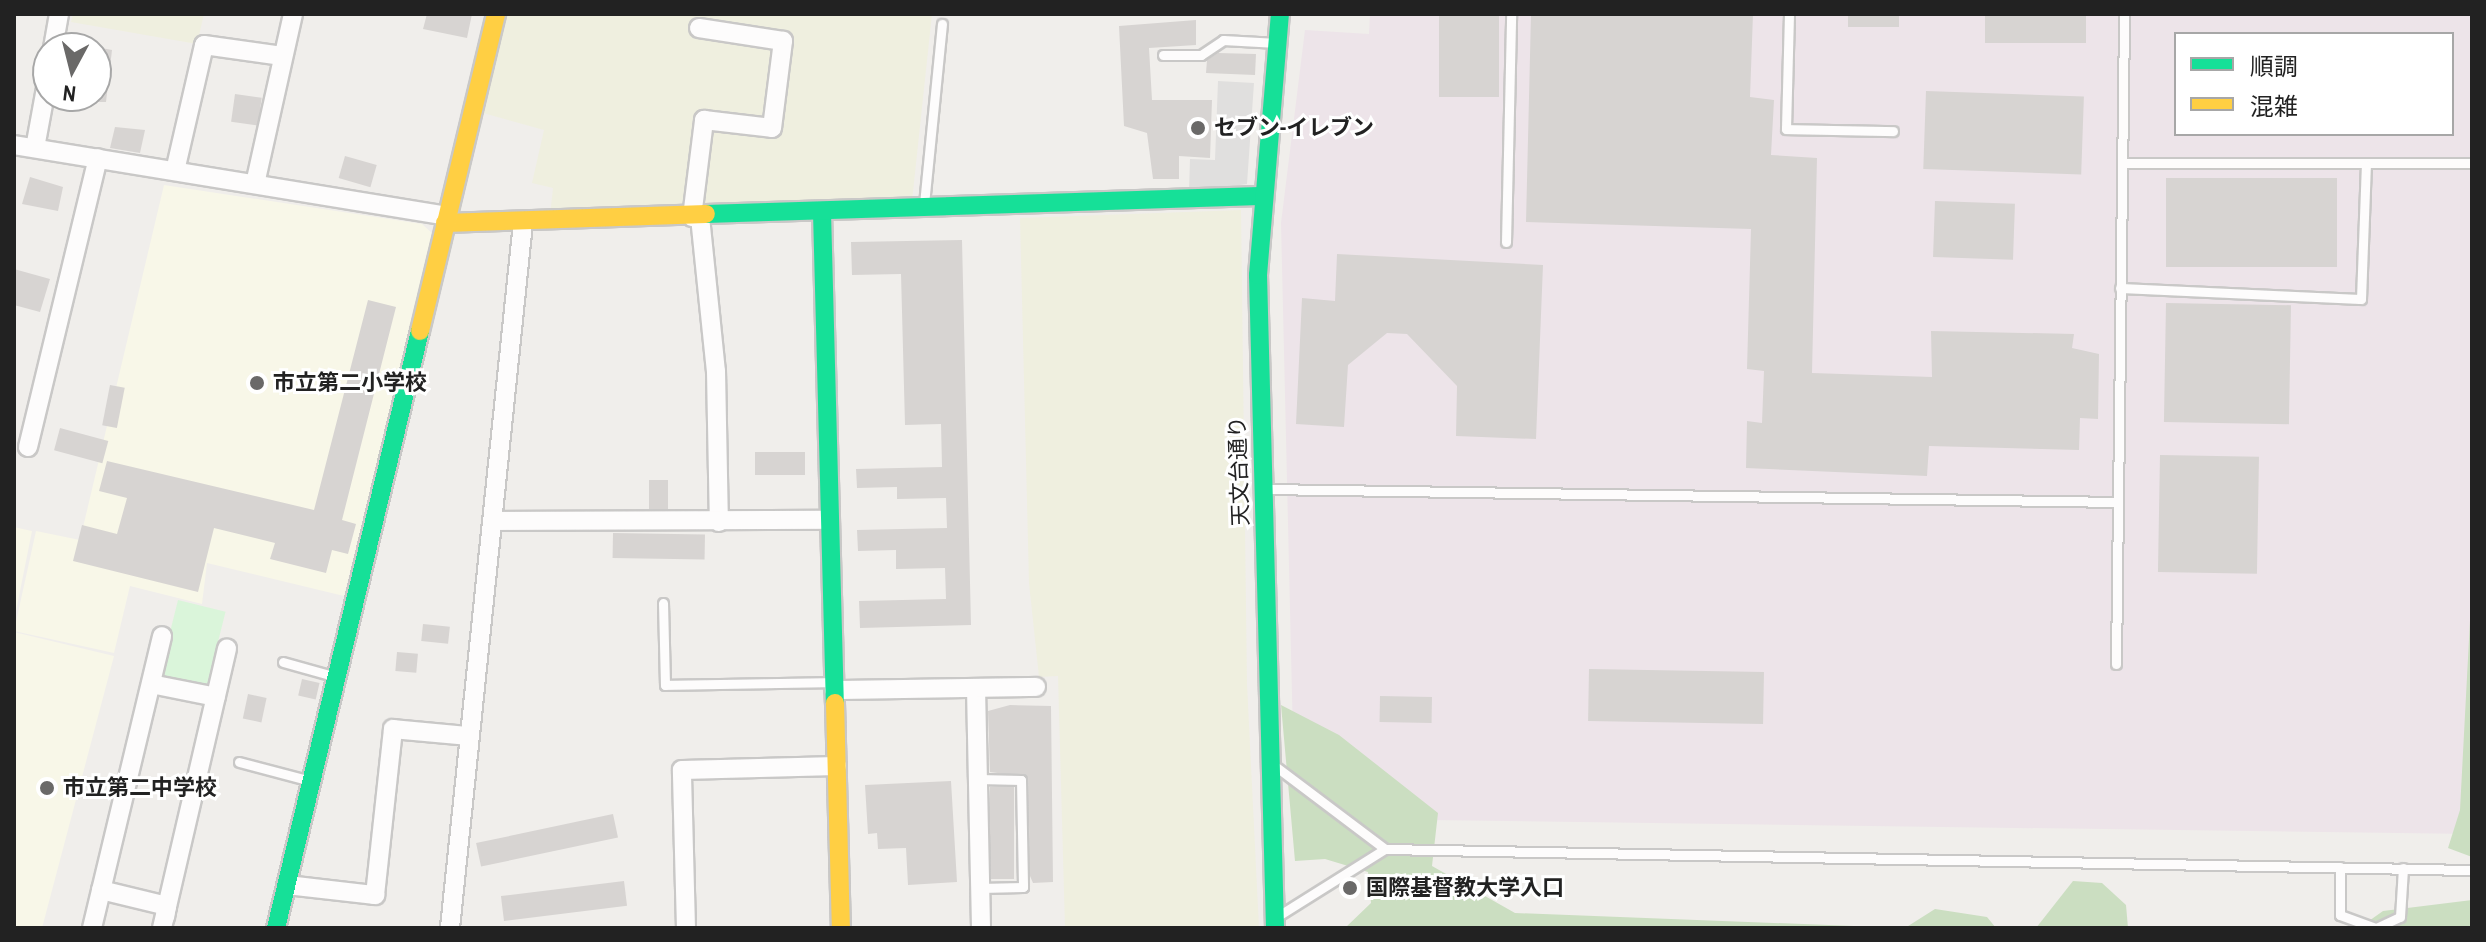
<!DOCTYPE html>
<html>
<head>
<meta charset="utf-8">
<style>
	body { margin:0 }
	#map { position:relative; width:2486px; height:942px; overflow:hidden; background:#f0eeeb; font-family:"Archivo Narrow","Noto Sans JP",sans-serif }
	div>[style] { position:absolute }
	.industrial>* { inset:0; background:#ede4e9 }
	.education>* { inset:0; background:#f8f7e8 }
	.farmland>* { inset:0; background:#efefdf }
	.forest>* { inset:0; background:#cbdec1 }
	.park>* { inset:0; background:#daf5da; transform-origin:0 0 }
	.parking>* { inset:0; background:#e0dfde }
	.building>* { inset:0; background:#d7d4d2; transform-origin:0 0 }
	.roads { filter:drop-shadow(2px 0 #c9c8c7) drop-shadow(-2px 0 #c9c8c7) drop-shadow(0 2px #c9c8c7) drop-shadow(0 -2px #c9c8c7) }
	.lane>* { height:9px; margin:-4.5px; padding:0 4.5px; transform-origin:4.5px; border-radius:4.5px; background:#fdfcfc }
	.street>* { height:18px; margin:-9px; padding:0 9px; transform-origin:9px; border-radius:9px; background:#fdfcfc }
	.fast>* { height:18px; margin:-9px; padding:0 9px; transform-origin:9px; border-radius:9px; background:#16e098 }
	.slow>* { height:18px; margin:-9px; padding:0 9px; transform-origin:9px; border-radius:9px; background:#ffcf43 }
	.dots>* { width:22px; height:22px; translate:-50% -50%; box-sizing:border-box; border:4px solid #fff; border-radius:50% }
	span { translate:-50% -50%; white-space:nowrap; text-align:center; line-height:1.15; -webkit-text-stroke:6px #fff; paint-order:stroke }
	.poi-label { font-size:22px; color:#222; font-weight:700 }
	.left { translate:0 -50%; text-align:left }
	.street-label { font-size:22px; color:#222 }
	.frame { position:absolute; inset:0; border:16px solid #222; pointer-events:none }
	.legend { position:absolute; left:2174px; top:32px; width:280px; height:104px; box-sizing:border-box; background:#fff; border:2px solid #a7a7a7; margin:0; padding:10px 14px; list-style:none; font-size:24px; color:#222 }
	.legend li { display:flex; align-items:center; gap:16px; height:40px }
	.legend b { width:40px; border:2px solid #a7a7a7 }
	.north { position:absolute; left:32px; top:32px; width:80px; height:80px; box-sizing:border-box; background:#fff; border:2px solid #a7a7a7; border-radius:50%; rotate:187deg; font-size:22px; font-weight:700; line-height:32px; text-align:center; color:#222 }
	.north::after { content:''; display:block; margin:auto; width:28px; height:36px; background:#6a6968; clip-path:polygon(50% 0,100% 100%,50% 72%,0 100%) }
</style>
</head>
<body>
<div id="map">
	<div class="industrial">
		<i style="clip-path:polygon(evenodd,1370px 14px,2472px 14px,2472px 834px,1352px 819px,1294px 781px,1281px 223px,1305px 30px,1369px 34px,1370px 14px,2176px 34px,2452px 34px,2452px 134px,2176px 134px,2176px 34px)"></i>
	</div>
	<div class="education">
		<i style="clip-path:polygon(164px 185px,422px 224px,434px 235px,344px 596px,207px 563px,202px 604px,130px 586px,114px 653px,14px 631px,36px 531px,80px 540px)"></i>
		<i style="clip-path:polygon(14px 527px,32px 531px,14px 621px)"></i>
		<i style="clip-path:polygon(14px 632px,114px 656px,42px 928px,14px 928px)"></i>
	</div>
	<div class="farmland">
		<i style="clip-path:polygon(73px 14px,204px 14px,197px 44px,71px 22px)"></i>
		<i style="clip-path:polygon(506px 14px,932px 14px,912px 201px,550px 216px,553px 188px,532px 183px,544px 130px,483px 113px)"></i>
		<i style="clip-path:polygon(1241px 210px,1247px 684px,1259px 928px,1065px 928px,1058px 676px,1039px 677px,1029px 583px,1020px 218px)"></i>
	</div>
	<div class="forest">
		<i style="clip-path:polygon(2472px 582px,2472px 857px,2448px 848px,2460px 810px)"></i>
		<i style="clip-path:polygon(1281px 705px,1339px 735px,1438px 813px,1432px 866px,1515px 913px,1905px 928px,1935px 909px,1987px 917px,1996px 928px,1345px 928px,1371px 903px,1368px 872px,1325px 859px,1295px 861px)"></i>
		<i style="clip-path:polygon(2073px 881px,2102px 883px,2126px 905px,2128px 928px,2036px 928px)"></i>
		<i style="clip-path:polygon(2472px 900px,2472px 928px,2359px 928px,2383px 911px)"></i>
	</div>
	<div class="park">
		<i style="left:178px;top:600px;width:49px;height:79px;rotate:14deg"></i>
	</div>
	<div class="parking">
		<i style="clip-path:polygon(1218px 81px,1254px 83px,1247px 184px,1189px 192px,1190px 159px,1215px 160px)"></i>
	</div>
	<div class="building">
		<i style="clip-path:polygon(427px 14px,472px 14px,467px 38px,423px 29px)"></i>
		<i style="left:1439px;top:14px;width:60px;height:83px"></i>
		<i style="clip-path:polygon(1531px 14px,1753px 14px,1750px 97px,1774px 100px,1771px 155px,1817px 158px,1812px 373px,1932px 377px,1931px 331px,2074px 334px,2072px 348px,2099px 354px,2098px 419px,2080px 418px,2079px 450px,1929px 446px,1927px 476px,1746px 468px,1747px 421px,1762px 423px,1764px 371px,1747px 369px,1751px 229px,1526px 222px)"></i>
		<i style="left:1848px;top:14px;width:51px;height:13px"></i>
		<i style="left:1985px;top:14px;width:101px;height:29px"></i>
		<i style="clip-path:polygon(1196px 20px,1196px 45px,1149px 48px,1152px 100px,1212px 100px,1210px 158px,1179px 156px,1179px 179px,1153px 179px,1147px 133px,1124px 126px,1119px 26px)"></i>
		<i style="clip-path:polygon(96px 47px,112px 50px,106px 102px,96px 102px)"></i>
		<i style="clip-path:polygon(1218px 53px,1256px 54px,1255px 75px,1206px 73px,1207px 60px)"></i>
		<i style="left:1926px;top:91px;width:158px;height:78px;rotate:2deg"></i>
		<i style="left:235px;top:94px;width:27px;height:28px;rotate:8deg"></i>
		<i style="clip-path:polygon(115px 127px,145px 130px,140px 153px,110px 148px)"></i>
		<i style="left:345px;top:156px;width:33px;height:23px;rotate:16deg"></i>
		<i style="clip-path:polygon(30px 177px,63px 187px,58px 211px,22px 204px)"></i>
		<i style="left:2166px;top:178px;width:171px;height:89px"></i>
		<i style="left:1935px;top:201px;width:80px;height:56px;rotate:2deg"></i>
		<i style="clip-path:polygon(962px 240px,971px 625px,860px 628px,859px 601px,946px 599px,945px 568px,896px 569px,896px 550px,858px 551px,857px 530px,947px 528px,946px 498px,897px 499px,897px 487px,857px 488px,856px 469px,942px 467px,941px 424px,905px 425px,901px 274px,852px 275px,851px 242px)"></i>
		<i style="clip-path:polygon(1337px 254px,1543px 265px,1536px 439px,1456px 436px,1457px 386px,1407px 334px,1387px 333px,1348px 365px,1344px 427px,1296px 424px,1302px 298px,1335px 301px)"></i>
		<i style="clip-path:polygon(14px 269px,50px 279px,40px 312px,14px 305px)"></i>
		<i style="clip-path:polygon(368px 300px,396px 307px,342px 520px,356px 524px,348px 554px,332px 550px,326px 573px,270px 559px,275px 543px,214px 528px,198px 592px,73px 561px,82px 525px,117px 534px,127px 498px,99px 491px,107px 461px,314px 510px)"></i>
		<i style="left:2166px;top:303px;width:125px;height:119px;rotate:1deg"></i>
		<i style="left:110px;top:385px;width:15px;height:41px;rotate:11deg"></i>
		<i style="left:60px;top:428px;width:50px;height:23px;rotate:15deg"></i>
		<i style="left:805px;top:452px;width:23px;height:50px;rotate:90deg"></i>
		<i style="left:2160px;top:455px;width:99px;height:117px;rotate:1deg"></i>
		<i style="left:649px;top:480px;width:19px;height:29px"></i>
		<i style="left:613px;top:533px;width:92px;height:25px;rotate:1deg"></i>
		<i style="left:423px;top:624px;width:27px;height:17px;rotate:6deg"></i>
		<i style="left:397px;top:652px;width:21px;height:19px;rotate:5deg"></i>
		<i style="left:1589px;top:669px;width:175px;height:52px;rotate:1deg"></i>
		<i style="left:302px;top:679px;width:18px;height:17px;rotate:13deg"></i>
		<i style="left:248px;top:694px;width:19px;height:25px;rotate:12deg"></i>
		<i style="left:1380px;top:696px;width:52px;height:26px;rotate:1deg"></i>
		<i style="clip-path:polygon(1010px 705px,1051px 706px,1053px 882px,1033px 883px,1030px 876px,1028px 777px,990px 772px,988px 711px)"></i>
		<i style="clip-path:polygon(951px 781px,957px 882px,908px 885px,906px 848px,878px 849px,877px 833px,868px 834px,865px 785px)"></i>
		<i style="left:990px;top:787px;width:24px;height:92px"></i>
		<i style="left:613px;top:814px;width:24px;height:140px;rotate:78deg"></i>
		<i style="left:624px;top:881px;width:25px;height:124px;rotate:83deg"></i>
	</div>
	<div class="roads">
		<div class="lane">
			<i style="left:1789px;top:14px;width:115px;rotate:91.5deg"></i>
			<i style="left:1786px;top:129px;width:107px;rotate:1.1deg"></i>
			<i style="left:1163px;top:55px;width:38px"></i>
			<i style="left:1201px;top:55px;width:27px;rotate:-34deg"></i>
			<i style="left:1223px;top:40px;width:54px;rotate:3.2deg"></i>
			<i style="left:2122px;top:163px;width:350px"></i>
			<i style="left:924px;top:204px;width:181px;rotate:-84.3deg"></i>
			<i style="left:1506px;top:242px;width:228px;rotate:-88.7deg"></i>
			<i style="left:2120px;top:288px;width:241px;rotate:2.6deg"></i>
			<i style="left:2361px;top:299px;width:134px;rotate:-87.9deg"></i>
			<i style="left:1264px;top:489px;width:852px;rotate:0.87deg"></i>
			<i style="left:663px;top:603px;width:82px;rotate:88.6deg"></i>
			<i style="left:665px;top:685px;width:169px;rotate:-1deg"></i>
			<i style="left:283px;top:662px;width:52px;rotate:15.6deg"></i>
			<i style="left:2116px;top:664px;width:650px;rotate:-89.29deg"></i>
			<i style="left:239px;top:762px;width:74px;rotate:14.8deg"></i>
			<i style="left:1275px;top:766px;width:138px;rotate:37deg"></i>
			<i style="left:978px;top:779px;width:43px;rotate:1.3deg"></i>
			<i style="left:1021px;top:780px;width:107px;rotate:88.9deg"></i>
			<i style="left:1023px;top:887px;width:43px;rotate:178.7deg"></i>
			<i style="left:2340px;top:867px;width:48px;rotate:90deg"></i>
			<i style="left:2340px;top:915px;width:37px;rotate:20deg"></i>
			<i style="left:1278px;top:916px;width:126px;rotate:-32.1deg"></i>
			<i style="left:1385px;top:849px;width:1087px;rotate:1.11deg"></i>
			<i style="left:2376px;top:928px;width:26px;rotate:-25deg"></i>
			<i style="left:2400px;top:917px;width:49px;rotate:-86.5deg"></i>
		</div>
		<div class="street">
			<i style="left:53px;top:48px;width:35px;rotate:-80deg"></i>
			<i style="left:14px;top:145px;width:439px;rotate:9.3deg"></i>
			<i style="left:35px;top:148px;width:72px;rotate:-79.6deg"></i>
			<i style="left:175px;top:171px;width:129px;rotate:-77deg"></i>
			<i style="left:204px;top:45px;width:79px;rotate:8deg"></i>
			<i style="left:255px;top:184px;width:174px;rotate:-77.4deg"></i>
			<i style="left:692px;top:217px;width:98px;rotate:-82.9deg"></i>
			<i style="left:704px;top:120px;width:68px;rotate:6.7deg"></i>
			<i style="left:772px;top:128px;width:88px;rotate:-82.8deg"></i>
			<i style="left:783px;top:41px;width:85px;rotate:-171.2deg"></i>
			<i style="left:700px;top:217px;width:155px;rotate:84.1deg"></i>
			<i style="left:716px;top:371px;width:151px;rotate:88.9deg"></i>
			<i style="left:28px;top:447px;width:297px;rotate:-76.4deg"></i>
			<i style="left:492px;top:521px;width:338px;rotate:-0.2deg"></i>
			<i style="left:151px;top:684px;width:66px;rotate:11.3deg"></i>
			<i style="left:976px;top:688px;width:240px;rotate:88.8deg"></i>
			<i style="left:834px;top:690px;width:202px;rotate:-0.9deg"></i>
			<i style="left:287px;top:885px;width:89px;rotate:6.5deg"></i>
			<i style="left:375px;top:895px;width:167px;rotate:-83.8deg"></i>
			<i style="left:393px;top:729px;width:76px;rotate:5.3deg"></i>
			<i style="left:101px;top:890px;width:68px;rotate:13.6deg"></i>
			<i style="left:167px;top:906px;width:11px;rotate:100deg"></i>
			<i style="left:92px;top:928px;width:300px;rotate:-76.5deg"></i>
			<i style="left:162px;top:928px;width:287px;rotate:-76.9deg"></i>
			<i style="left:450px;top:928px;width:709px;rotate:-84.09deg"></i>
			<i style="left:686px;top:928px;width:158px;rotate:-91.5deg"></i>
			<i style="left:682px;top:770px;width:155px;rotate:-1.5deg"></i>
		</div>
		<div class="fast">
			<i style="left:822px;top:212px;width:491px;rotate:88.5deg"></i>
			<i style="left:706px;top:214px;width:554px;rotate:-1.86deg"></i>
			<i style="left:276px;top:928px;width:614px;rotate:-76.44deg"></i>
			<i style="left:1275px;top:928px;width:653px;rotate:-91.49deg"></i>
			<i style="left:1258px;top:275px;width:262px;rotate:-85.2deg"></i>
		</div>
		<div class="slow">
			<i style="left:445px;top:223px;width:261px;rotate:-2deg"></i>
			<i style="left:420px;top:331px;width:326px;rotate:-76.5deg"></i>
			<i style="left:835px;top:703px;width:225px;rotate:88.5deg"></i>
		</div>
	</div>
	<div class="dots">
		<i style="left:1198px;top:128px;background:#6a6968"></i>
		<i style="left:257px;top:383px;background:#6a6968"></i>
		<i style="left:47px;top:788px;background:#6a6968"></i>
		<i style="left:1350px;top:888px;background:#6a6968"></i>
	</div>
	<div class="poi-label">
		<span class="left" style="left:1214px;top:128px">セブン-イレブン</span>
		<span class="left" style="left:273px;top:383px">市立第二小学校</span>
		<span class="left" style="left:63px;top:788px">市立第二中学校</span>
		<span class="left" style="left:1366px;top:888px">国際基督教大学入口</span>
	</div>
	<div class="street-label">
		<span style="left:1239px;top:471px;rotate:-92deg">天文台通り</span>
	</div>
	<div class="frame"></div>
	<ul class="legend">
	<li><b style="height:10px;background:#16e098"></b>順調</li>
	<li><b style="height:10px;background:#ffcf43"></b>混雑</li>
	</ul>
	<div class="north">N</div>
</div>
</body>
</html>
